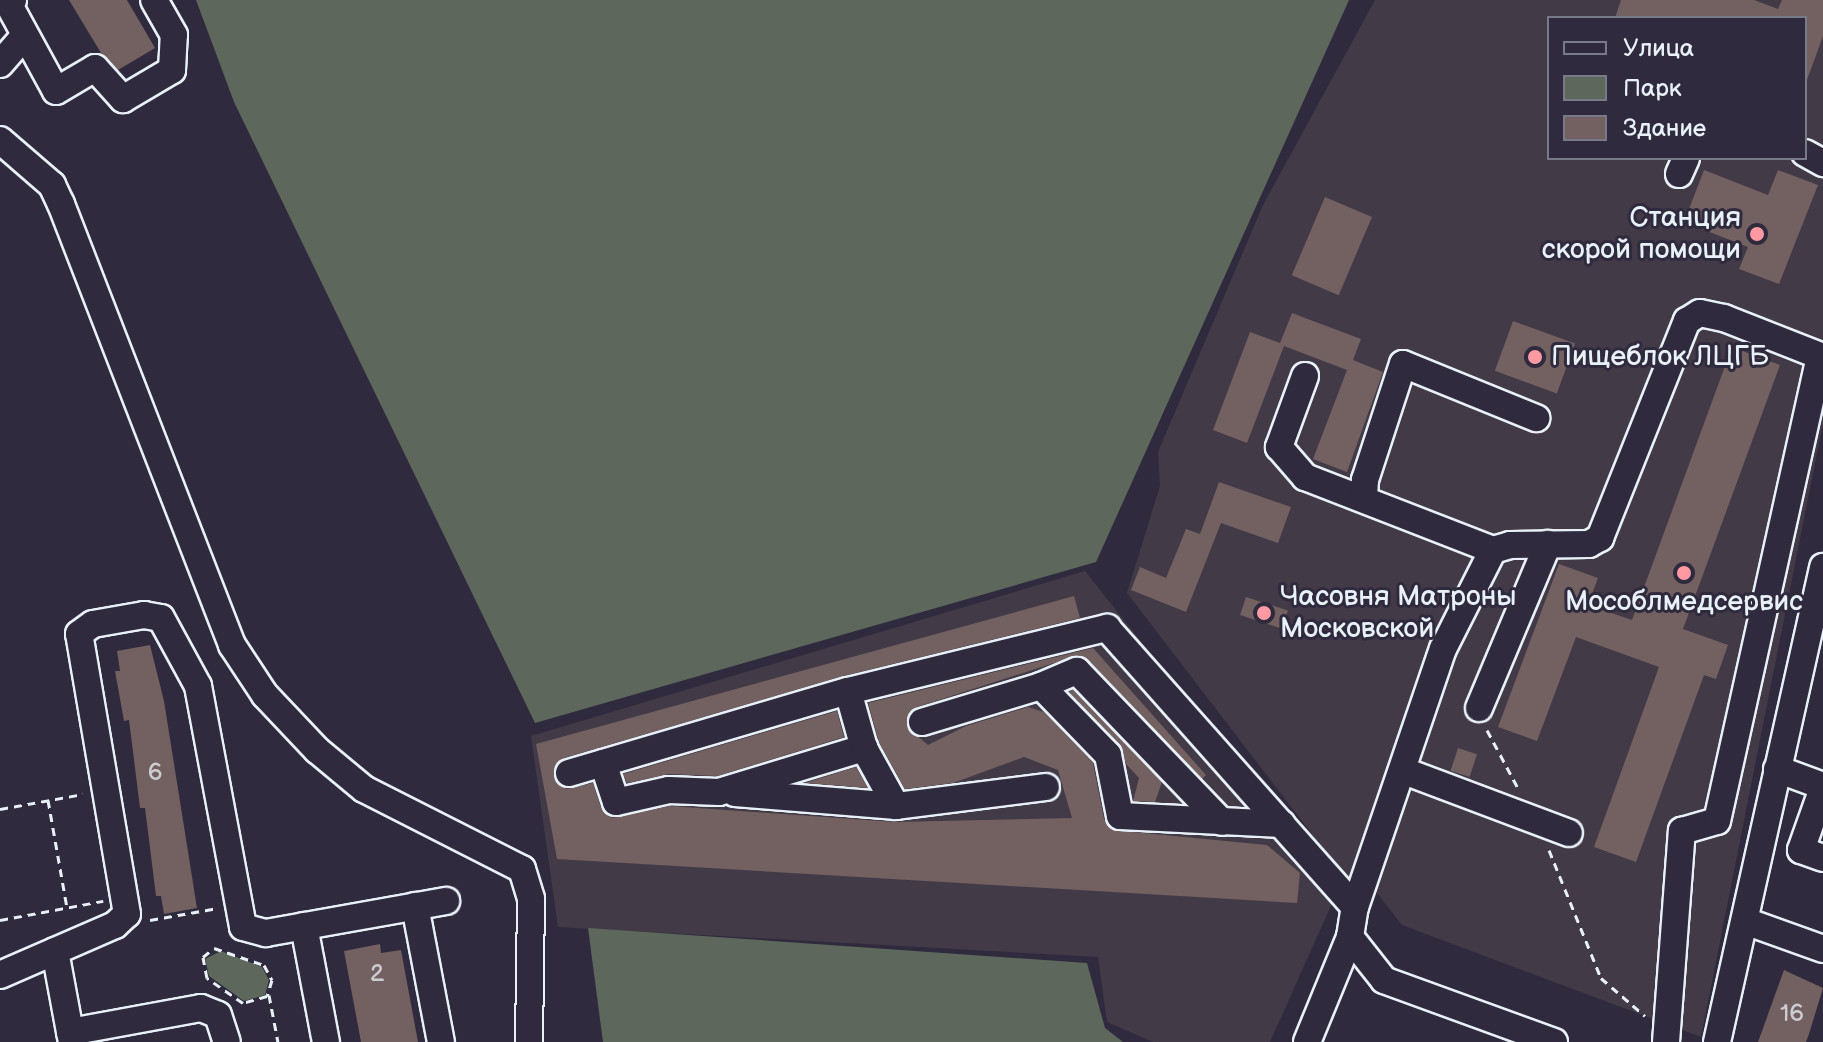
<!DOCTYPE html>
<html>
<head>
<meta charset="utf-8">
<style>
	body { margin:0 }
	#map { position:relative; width:1823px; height:1042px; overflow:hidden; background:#2f2a3d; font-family:"Balsamiq Sans",sans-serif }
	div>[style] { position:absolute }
	.built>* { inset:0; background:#433a48 }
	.green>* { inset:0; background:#5d675c }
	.building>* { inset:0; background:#736060; transform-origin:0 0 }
	.path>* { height:3px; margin-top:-1.5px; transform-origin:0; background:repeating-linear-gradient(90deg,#e8f1f8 0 8px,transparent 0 14px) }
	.roads { filter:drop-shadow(2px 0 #e8f1f8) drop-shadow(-2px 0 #e8f1f8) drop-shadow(0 2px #e8f1f8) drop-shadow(0 -2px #e8f1f8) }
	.minor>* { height:26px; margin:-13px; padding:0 13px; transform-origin:13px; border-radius:13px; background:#2f2a3d }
	.dots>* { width:22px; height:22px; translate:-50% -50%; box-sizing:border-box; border:4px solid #2f2a3d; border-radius:50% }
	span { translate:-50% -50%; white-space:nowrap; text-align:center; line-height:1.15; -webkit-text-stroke:6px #2f2a3d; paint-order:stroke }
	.number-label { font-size:24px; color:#cbcdd2 }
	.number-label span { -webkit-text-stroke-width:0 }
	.poi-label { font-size:28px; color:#e8f1f8 }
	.right { translate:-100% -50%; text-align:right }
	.left { translate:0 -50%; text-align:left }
	.legend { position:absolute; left:1547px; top:16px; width:260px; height:144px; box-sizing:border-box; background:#2f2a3d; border:2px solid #797a88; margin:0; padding:10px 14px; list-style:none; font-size:24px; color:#e8f1f8 }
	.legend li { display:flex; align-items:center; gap:16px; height:40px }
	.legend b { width:40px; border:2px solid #797a88 }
</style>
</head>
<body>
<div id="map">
	<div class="built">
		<i style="clip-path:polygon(evenodd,1375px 0,1823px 0,1823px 423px,1701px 1037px,1402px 925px,1374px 889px,1351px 885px,1127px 593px,1160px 486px,1158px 452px,1263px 205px,1375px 0,1549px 18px,1805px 18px,1805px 158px,1549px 158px,1549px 18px)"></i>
		<i style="clip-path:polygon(1085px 571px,1338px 890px,1270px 1042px,1153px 1042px,1107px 1022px,1098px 957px,558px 927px,531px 736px)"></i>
	</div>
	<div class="green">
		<i style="clip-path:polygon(196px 0,1349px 0,1096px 562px,535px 723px,234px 102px)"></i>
		<i style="clip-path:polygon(588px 928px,1087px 963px,1105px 1028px,1123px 1042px,603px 1042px)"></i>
		<i style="clip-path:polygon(221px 951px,262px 967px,269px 980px,265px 995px,244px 1001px,209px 976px,205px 959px)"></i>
	</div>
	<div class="building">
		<i style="clip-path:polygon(69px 0,127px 0,155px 48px,118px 70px,101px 53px)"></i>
		<i style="clip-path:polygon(1621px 0,1754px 0,1778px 9px,1782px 0,1823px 0,1823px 36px,1807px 80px,1805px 18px,1615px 18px)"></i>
		<i style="clip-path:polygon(1704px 170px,1768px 195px,1778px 170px,1818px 185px,1779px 284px,1739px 269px,1748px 247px,1684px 222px)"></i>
		<i style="left:1325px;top:197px;width:51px;height:85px;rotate:23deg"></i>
		<i style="clip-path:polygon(1292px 313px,1361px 339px,1353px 360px,1383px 372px,1347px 472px,1313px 459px,1347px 370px,1284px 346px,1247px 443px,1213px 430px,1250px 332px,1280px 343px)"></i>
		<i style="left:1513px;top:321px;width:66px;height:53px;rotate:20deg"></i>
		<i style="clip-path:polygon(1732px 347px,1780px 365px,1683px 629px,1728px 645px,1716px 679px,1704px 675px,1636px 862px,1594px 847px,1659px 667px,1576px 637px,1537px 741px,1498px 727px,1559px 564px,1598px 578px,1588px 605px,1632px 620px)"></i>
		<i style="clip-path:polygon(1219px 482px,1291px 507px,1278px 543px,1221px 523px,1186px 612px,1131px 590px,1140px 567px,1166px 578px,1186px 529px,1200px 534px)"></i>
		<i style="clip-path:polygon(1074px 596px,1080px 618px,843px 676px,564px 758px,554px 768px,554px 778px,566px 789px,593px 783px,601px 808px,612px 818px,670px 806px,895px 822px,1072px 818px,1058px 770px,1024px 757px,953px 783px,905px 789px,879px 742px,868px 703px,1093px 648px,1206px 775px,1202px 779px,1079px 655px,917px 707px,907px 718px,907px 727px,928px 745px,966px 726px,1028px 707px,1044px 712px,1093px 763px,1104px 819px,1112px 830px,1267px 845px,1300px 873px,1297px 903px,557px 859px,536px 744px)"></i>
		<i style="left:1246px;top:597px;width:44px;height:19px;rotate:18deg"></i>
		<i style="clip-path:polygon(150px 645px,164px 701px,197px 908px,164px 914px,161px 896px,156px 896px,145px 808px,140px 808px,129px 720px,124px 721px,115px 671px,120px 671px,117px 651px)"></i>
		<i style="clip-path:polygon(1073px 690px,1162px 782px,1155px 802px,1133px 801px,1139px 778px,1126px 764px,1119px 744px,1069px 692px)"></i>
		<i style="clip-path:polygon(837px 711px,844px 737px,717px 776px,669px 774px,627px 783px,623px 774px)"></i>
		<i style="left:1458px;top:748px;width:20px;height:24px;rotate:18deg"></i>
		<i style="clip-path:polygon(856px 767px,868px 788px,805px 783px)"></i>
		<i style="clip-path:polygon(380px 944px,381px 953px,401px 950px,418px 1042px,361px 1042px,344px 951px)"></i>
		<i style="clip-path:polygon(1784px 970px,1823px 988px,1809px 1034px,1806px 1042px,1758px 1042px)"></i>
	</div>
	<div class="path">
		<i style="left:1487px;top:730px;width:68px;rotate:61.9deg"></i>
		<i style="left:48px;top:800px;width:110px;rotate:80deg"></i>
		<i style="left:0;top:809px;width:84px;rotate:-10.2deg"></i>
		<i style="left:1549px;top:850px;width:138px;rotate:67.9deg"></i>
		<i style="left:1601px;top:978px;width:58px;rotate:40.8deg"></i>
		<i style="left:0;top:920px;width:105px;rotate:-10.5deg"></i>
		<i style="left:150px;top:920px;width:69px;rotate:-10deg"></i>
		<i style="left:214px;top:948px;width:53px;rotate:18.8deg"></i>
		<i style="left:264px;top:965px;width:17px;rotate:62deg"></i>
		<i style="left:272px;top:980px;width:17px;rotate:107deg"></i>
		<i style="left:267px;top:996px;width:25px;rotate:164deg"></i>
		<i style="left:243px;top:1003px;width:44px;rotate:-145.2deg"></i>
		<i style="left:207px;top:978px;width:21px;rotate:-101deg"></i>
		<i style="left:203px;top:957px;width:14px;rotate:-39deg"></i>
		<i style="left:269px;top:995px;width:48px;rotate:79.2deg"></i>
	</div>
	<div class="roads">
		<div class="minor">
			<i style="left:13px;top:0;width:6px;rotate:149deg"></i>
			<i style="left:8px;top:3px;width:100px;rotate:61.4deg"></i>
			<i style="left:56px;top:91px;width:45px;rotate:-30.5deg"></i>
			<i style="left:95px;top:68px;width:42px;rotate:47.9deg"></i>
			<i style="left:123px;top:99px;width:57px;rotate:-30.6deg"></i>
			<i style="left:172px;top:70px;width:35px;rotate:-87deg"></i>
			<i style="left:174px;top:35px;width:40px;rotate:-119.7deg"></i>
			<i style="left:0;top:64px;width:38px;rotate:-49deg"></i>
			<i style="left:0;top:140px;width:69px;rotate:40.9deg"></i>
			<i style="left:52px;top:185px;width:21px;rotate:65deg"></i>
			<i style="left:61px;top:204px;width:473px;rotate:68.8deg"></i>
			<i style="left:232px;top:645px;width:60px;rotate:56.6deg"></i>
			<i style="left:265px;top:695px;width:76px;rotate:46.6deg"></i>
			<i style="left:317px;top:750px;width:61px;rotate:39.7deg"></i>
			<i style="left:364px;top:789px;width:177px;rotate:26.9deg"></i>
			<i style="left:522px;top:869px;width:31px;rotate:73deg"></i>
			<i style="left:531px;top:899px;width:143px;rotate:90.8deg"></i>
			<i style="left:1805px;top:153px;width:21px;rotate:29deg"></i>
			<i style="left:1679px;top:174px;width:17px;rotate:-66deg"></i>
			<i style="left:1305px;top:376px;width:76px;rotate:110.1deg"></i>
			<i style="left:1279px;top:447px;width:40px;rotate:49deg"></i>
			<i style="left:1305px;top:477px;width:202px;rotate:21.2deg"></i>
			<i style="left:1364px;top:498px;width:18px;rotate:-87deg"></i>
			<i style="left:1365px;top:480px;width:122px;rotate:-71.9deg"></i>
			<i style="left:1403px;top:364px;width:144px;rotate:22.1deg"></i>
			<i style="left:1041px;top:686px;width:39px;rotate:-23deg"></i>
			<i style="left:1077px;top:671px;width:209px;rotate:46.2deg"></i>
			<i style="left:1479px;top:708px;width:178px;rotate:-67.2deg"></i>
			<i style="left:922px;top:722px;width:124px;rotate:-16.8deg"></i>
			<i style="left:1041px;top:686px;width:96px;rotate:45.8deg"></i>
			<i style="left:1108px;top:755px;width:62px;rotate:78.9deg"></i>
			<i style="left:1120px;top:816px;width:162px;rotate:2.8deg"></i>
			<i style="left:603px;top:763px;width:41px;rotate:71.6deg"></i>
			<i style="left:616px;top:802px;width:54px;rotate:-12.8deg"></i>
			<i style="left:669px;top:790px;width:50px;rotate:2.3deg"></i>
			<i style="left:719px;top:792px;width:152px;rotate:-16.9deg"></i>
			<i style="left:864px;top:748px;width:59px;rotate:-105.7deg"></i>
			<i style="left:1777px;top:769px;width:49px;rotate:20.3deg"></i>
			<i style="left:1404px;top:771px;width:176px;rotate:20.6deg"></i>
			<i style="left:569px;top:773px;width:291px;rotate:-16.4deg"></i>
			<i style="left:848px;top:691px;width:267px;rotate:-13.7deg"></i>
			<i style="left:1107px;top:628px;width:373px;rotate:48.4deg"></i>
			<i style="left:1823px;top:788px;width:66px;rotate:109.5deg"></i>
			<i style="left:1801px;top:850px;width:23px;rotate:20deg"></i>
			<i style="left:735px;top:793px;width:162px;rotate:4.6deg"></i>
			<i style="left:896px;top:806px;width:66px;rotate:-118.9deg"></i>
			<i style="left:896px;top:806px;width:151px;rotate:-7.2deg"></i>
			<i style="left:415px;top:906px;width:138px;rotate:79.2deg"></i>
			<i style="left:1745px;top:921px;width:83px;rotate:19.7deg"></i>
			<i style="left:304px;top:926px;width:118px;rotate:79.3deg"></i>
			<i style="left:55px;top:951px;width:82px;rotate:79.5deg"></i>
			<i style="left:0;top:975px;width:125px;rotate:-23.5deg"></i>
			<i style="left:115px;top:925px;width:16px;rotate:-43deg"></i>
			<i style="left:127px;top:914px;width:284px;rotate:-99.7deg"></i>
			<i style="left:79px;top:634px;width:17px;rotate:-36deg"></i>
			<i style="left:93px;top:624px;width:52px;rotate:-10deg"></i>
			<i style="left:144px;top:615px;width:17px;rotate:10deg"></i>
			<i style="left:161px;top:618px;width:77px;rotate:61.4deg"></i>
			<i style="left:198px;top:686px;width:245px;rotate:79.4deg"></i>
			<i style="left:243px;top:927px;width:24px;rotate:15deg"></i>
			<i style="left:266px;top:933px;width:183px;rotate:-10.1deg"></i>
			<i style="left:72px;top:1042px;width:10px;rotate:-101deg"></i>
			<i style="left:70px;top:1032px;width:133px;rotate:-10.4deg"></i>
			<i style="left:201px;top:1008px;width:18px;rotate:22deg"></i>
			<i style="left:218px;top:1015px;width:28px;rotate:72deg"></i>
			<i style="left:1307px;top:1042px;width:113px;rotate:-67.7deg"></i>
			<i style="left:1554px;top:1042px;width:181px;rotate:-160deg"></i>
			<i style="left:1384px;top:980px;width:55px;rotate:-128.3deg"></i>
			<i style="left:1350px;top:937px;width:30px;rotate:-81deg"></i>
			<i style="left:1355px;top:907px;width:273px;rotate:-71.2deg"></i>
			<i style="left:1443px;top:649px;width:111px;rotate:-63.2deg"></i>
			<i style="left:1493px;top:550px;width:18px;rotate:-16deg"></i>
			<i style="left:1510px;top:545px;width:79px;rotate:-0.7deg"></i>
			<i style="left:1589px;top:544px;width:13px;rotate:-29deg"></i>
			<i style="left:1600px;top:538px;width:234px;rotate:-68.2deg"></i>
			<i style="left:1687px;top:321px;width:15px;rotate:-32deg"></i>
			<i style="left:1700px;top:313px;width:25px;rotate:12deg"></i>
			<i style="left:1724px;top:318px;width:106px;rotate:21.5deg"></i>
			<i style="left:1666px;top:1042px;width:212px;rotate:-85.7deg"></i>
			<i style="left:1682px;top:831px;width:36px;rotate:-16deg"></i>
			<i style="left:1717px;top:821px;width:476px;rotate:-77.5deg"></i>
			<i style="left:1717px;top:1042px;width:487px;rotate:-77.4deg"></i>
		</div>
	</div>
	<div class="dots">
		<i style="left:1757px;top:234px;background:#ff9aa2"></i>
		<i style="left:1535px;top:357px;background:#ff9aa2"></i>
		<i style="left:1684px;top:573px;background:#ff9aa2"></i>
		<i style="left:1264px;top:613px;background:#ff9aa2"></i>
	</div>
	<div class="number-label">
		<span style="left:155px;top:773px">6</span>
		<span style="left:377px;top:974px">2</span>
		<span style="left:1792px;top:1014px">16</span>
	</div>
	<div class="poi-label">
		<span class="right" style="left:1741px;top:234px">Станция<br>скорой помощи</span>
		<span class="left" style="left:1551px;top:357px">Пищеблок ЛЦГБ</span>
		<span class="left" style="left:1280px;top:613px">Часовня Матроны<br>Московской</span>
		<span style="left:1684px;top:602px">Мособлмедсервис</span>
	</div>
	<ul class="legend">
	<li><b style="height:10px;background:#2f2a3d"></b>Улица</li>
	<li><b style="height:22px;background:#5d675c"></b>Парк</li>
	<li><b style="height:22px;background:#736060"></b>Здание</li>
	</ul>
</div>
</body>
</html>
